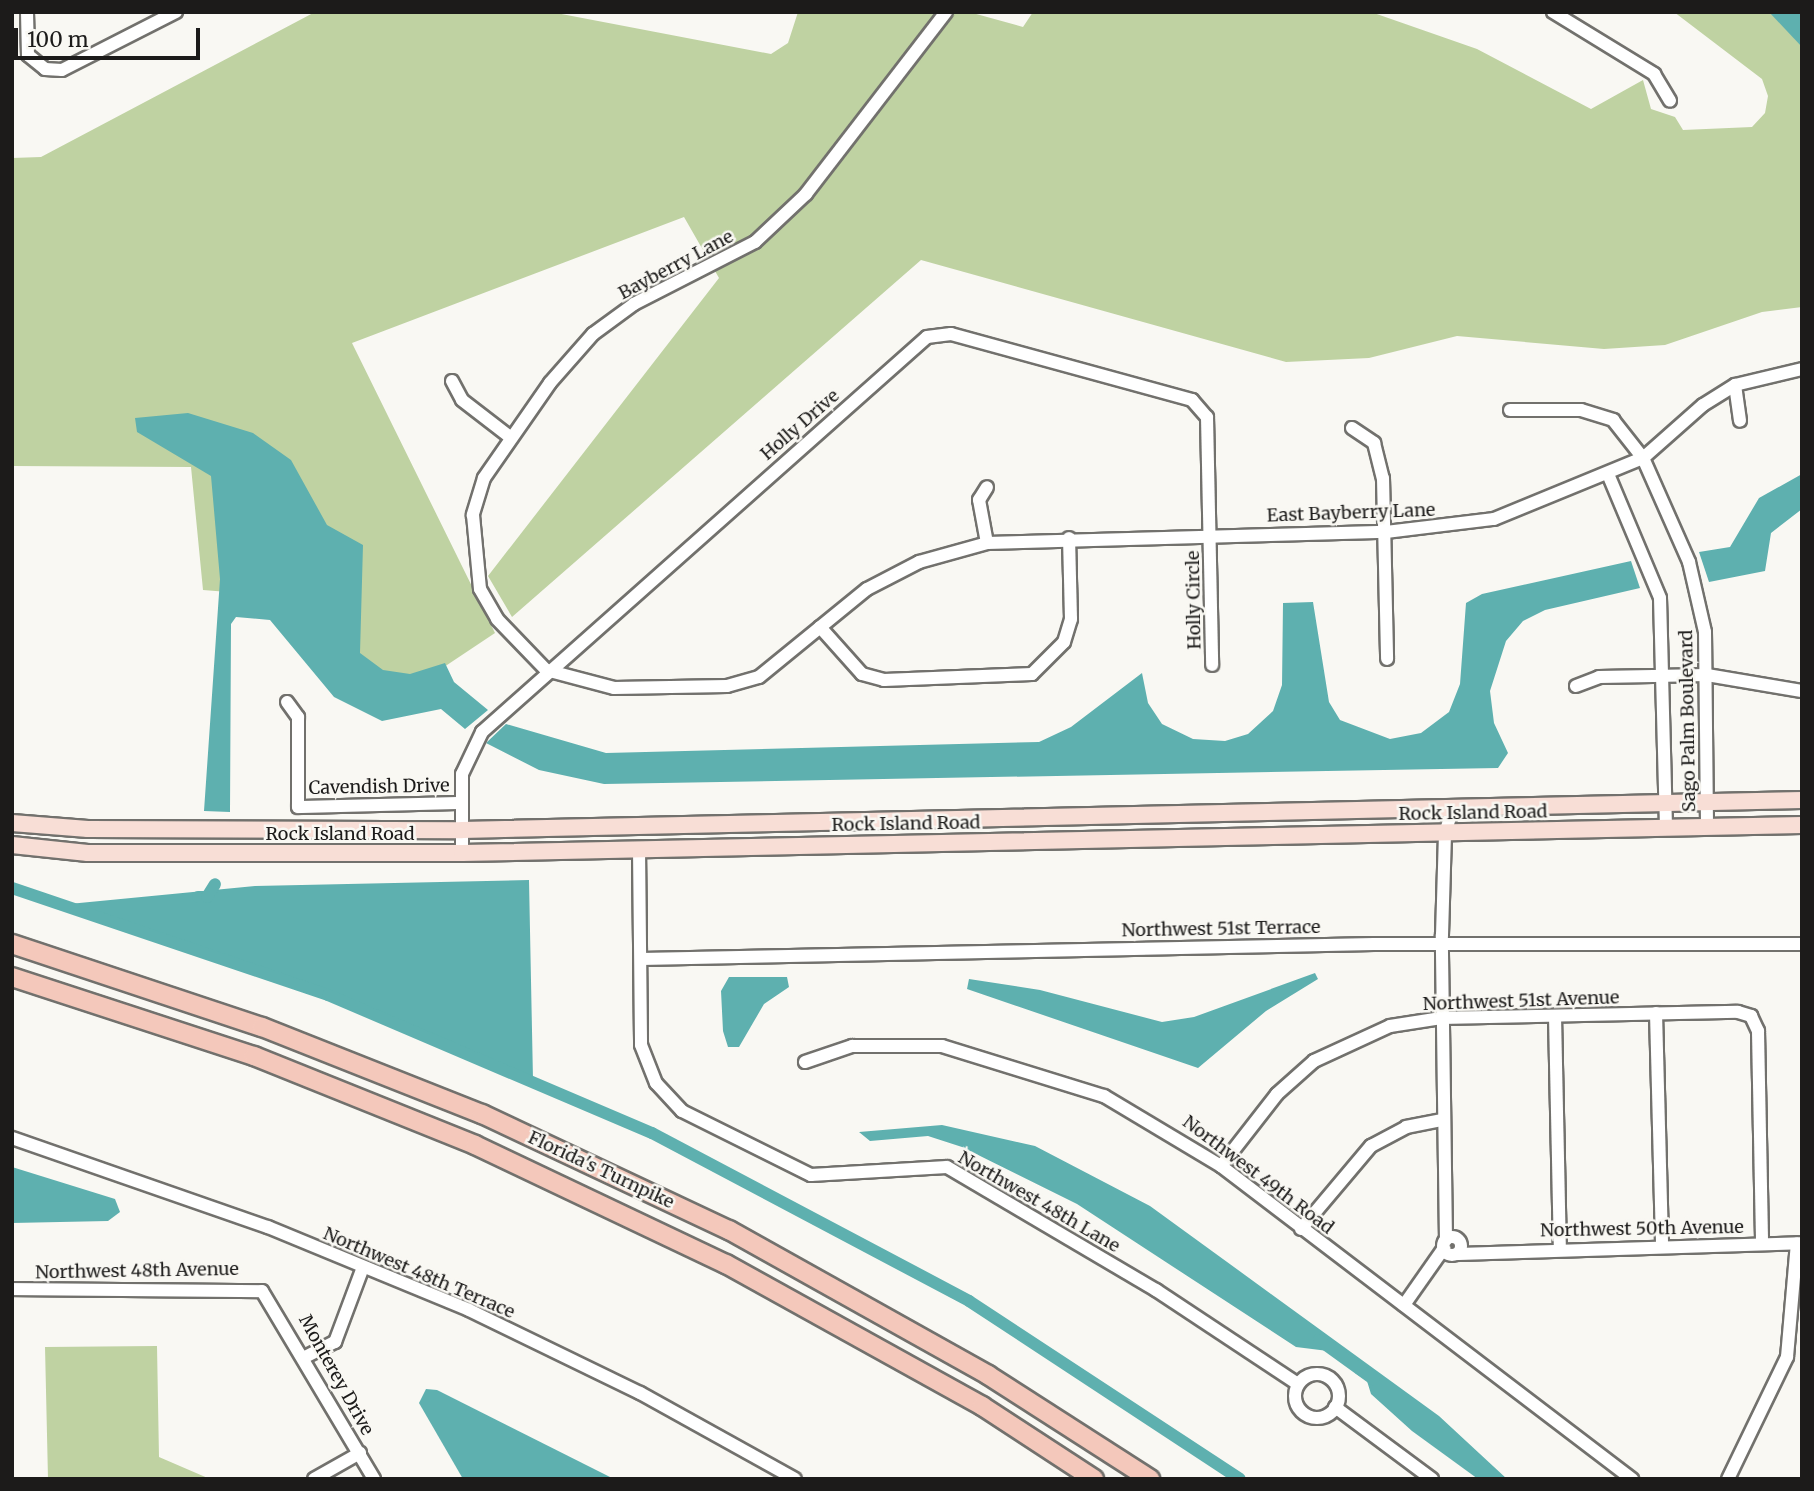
<!DOCTYPE html>
<html>
<head>
<meta charset="utf-8">
<style>
	body { margin:0 }
	#map { position:relative; width:1814px; height:1491px; overflow:hidden; background:#f9f8f3; font-family:Merriweather,serif }
	div>[style] { position:absolute }
	.green>* { inset:0; background:#bfd2a2 }
	.water>* { inset:0; background:#5eb0af }
	.canal>* { height:12px; margin:-6px; padding:0 6px; transform-origin:6px; border-radius:6px; background:#5eb0af }
	.roads { filter:drop-shadow(2px 0 #72716d) drop-shadow(-2px 0 #72716d) drop-shadow(0 2px #72716d) drop-shadow(0 -2px #72716d) }
	.minor>* { height:12px; margin:-6px; padding:0 6px; transform-origin:6px; border-radius:6px; background:#fff }
	.minor>.ring { margin:-6px; padding:0; box-sizing:content-box; background:none; border:12px solid #fff; border-radius:50% }
	.major>* { height:16px; margin:-8px; padding:0 8px; transform-origin:8px; border-radius:8px; background:#f8ded6 }
	.highway>* { height:18px; margin:-9px; padding:0 9px; transform-origin:9px; border-radius:9px; background:#f4c8bb }
	span { translate:-50% -50%; white-space:nowrap; text-align:center; line-height:1.15; -webkit-text-stroke:5px #f9f8f3; paint-order:stroke }
	.street-label { font-size:18px; color:#1c1b1a }
	.frame { position:absolute; inset:0; border:14px solid #1c1b1a; pointer-events:none }
	.scale { position:absolute; left:14px; top:28px; width:186px; height:32px; box-sizing:border-box; border:4px solid #1c1b1a; border-top:0; padding-left:9px; font-size:21px; line-height:24px; white-space:nowrap; color:#1c1b1a; -webkit-text-stroke:5px #f9f8f3; paint-order:stroke }
</style>
</head>
<body>
<div id="map">
	<div class="green">
		<i style="clip-path:polygon(315px 12px,551px 12px,771px 54px,788px 43px,798px 12px,969px 12px,1023px 27px,1033px 12px,1371px 12px,1477px 49px,1591px 109px,1643px 80px,1651px 109px,1675px 117px,1683px 130px,1752px 127px,1765px 113px,1768px 96px,1762px 79px,1674px 12px,1802px 12px,1802px 307px,1762px 312px,1665px 345px,1604px 349px,1457px 336px,1369px 358px,1286px 362px,921px 260px,512px 617px,488px 576px,719px 278px,684px 217px,352px 343px,495px 633px,399px 697px,253px 594px,203px 590px,191px 467px,12px 466px,12px 158px,41px 157px)"></i>
		<i style="clip-path:polygon(157px 1346px,159px 1457px,210px 1479px,48px 1479px,45px 1347px)"></i>
	</div>
	<div class="water">
		<i style="clip-path:polygon(1769px 12px,1802px 12px,1802px 47px)"></i>
		<i style="clip-path:polygon(188px 413px,253px 433px,291px 460px,327px 525px,363px 545px,360px 653px,383px 670px,410px 674px,445px 663px,454px 682px,488px 710px,465px 729px,441px 709px,382px 721px,334px 697px,270px 620px,236px 617px,231px 624px,230px 812px,204px 811px,220px 579px,211px 476px,137px 432px,135px 418px)"></i>
		<i style="clip-path:polygon(1802px 474px,1802px 509px,1771px 533px,1765px 571px,1709px 582px,1699px 552px,1730px 547px,1759px 498px)"></i>
		<i style="clip-path:polygon(1631px 561px,1640px 588px,1545px 610px,1523px 621px,1506px 641px,1490px 691px,1494px 723px,1508px 753px,1498px 768px,604px 784px,539px 770px,486px 743px,506px 724px,606px 753px,1039px 742px,1071px 727px,1142px 673px,1148px 703px,1162px 724px,1193px 739px,1225px 741px,1248px 734px,1273px 711px,1282px 685px,1283px 603px,1313px 602px,1329px 702px,1340px 720px,1390px 739px,1421px 733px,1449px 712px,1460px 684px,1466px 603px,1482px 594px)"></i>
		<i style="clip-path:polygon(529px 880px,533px 1080px,328px 995px,69px 904px,255px 886px)"></i>
		<i style="clip-path:polygon(1315px 973px,1318px 979px,1266px 1011px,1198px 1068px,967px 989px,969px 979px,1040px 990px,1162px 1022px,1194px 1017px)"></i>
		<i style="clip-path:polygon(729px 977px,787px 977px,789px 987px,764px 1004px,739px 1047px,728px 1047px,723px 1031px,721px 991px)"></i>
		<i style="clip-path:polygon(942px 1125px,1035px 1146px,1150px 1206px,1439px 1416px,1507px 1479px,1478px 1479px,1412px 1431px,1371px 1394px,1367px 1381px,1355px 1373px,1361px 1366px,1347px 1354px,1333px 1346px,1328px 1351px,1296px 1347px,1077px 1204px,962px 1147px,928px 1136px,870px 1141px,859px 1132px)"></i>
		<i style="clip-path:polygon(12px 1167px,115px 1199px,120px 1212px,108px 1221px,12px 1223px)"></i>
		<i style="clip-path:polygon(426px 1389px,437px 1390px,614px 1479px,463px 1479px,419px 1403px)"></i>
	</div>
	<div class="canal">
		<i style="left:12px;top:888px;width:334px;rotate:18.7deg"></i>
		<i style="left:328px;top:995px;width:352px;rotate:23.1deg"></i>
		<i style="left:652px;top:1133px;width:359px;rotate:27.9deg"></i>
		<i style="left:969px;top:1301px;width:324px;rotate:33.3deg"></i>
		<i style="left:198px;top:897px;width:9px"></i>
		<i style="left:207px;top:897px;width:15px;rotate:-58deg"></i>
		<i style="left:1319px;top:1340px;width:67px;rotate:35.8deg"></i>
	</div>
	<div class="roads">
		<div class="minor">
			<i style="left:27px;top:12px;width:43px;rotate:88.7deg"></i>
			<i style="left:28px;top:55px;width:22px;rotate:39deg"></i>
			<i style="left:45px;top:69px;width:17px;rotate:3deg"></i>
			<i style="left:62px;top:70px;width:128px;rotate:-27deg"></i>
			<i style="left:946px;top:12px;width:230px;rotate:127.6deg"></i>
			<i style="left:806px;top:194px;width:70px;rotate:136.7deg"></i>
			<i style="left:755px;top:242px;width:136px;rotate:152.9deg"></i>
			<i style="left:634px;top:304px;width:51px;rotate:143.8deg"></i>
			<i style="left:593px;top:334px;width:65px;rotate:131.3deg"></i>
			<i style="left:550px;top:383px;width:116px;rotate:124.8deg"></i>
			<i style="left:484px;top:478px;width:39px;rotate:107deg"></i>
			<i style="left:473px;top:515px;width:74px;rotate:84.6deg"></i>
			<i style="left:480px;top:589px;width:34px;rotate:60deg"></i>
			<i style="left:497px;top:619px;width:71px;rotate:46.1deg"></i>
			<i style="left:546px;top:670px;width:70px;rotate:14.8deg"></i>
			<i style="left:614px;top:688px;width:113px;rotate:-1deg"></i>
			<i style="left:727px;top:686px;width:33px;rotate:-16deg"></i>
			<i style="left:759px;top:677px;width:139px;rotate:-39.2deg"></i>
			<i style="left:867px;top:589px;width:59px;rotate:-27.4deg"></i>
			<i style="left:919px;top:562px;width:71px;rotate:-15.6deg"></i>
			<i style="left:987px;top:543px;width:399px;rotate:-1.6deg"></i>
			<i style="left:1386px;top:532px;width:109px;rotate:-6.9deg"></i>
			<i style="left:1494px;top:519px;width:161px;rotate:-22.3deg"></i>
			<i style="left:1643px;top:458px;width:80px;rotate:-41.5deg"></i>
			<i style="left:1703px;top:405px;width:38px;rotate:-32deg"></i>
			<i style="left:1735px;top:385px;width:69px;rotate:-13.4deg"></i>
			<i style="left:1553px;top:12px;width:119px;rotate:31.5deg"></i>
			<i style="left:1654px;top:74px;width:31px;rotate:59deg"></i>
			<i style="left:452px;top:381px;width:21px;rotate:62deg"></i>
			<i style="left:462px;top:400px;width:61px;rotate:37.6deg"></i>
			<i style="left:1735px;top:385px;width:36px;rotate:82deg"></i>
			<i style="left:1510px;top:410px;width:71px"></i>
			<i style="left:1581px;top:410px;width:34px;rotate:17deg"></i>
			<i style="left:1613px;top:420px;width:48px;rotate:51.7deg"></i>
			<i style="left:1643px;top:458px;width:114px;rotate:66.1deg"></i>
			<i style="left:1689px;top:562px;width:72px;rotate:77.1deg"></i>
			<i style="left:1705px;top:632px;width:195px;rotate:89.4deg"></i>
			<i style="left:1352px;top:428px;width:27px;rotate:34deg"></i>
			<i style="left:1374px;top:443px;width:36px;rotate:76deg"></i>
			<i style="left:1383px;top:478px;width:181px;rotate:88.7deg"></i>
			<i style="left:1608px;top:474px;width:134px;rotate:67.2deg"></i>
			<i style="left:1660px;top:598px;width:230px;rotate:88.5deg"></i>
			<i style="left:987px;top:543px;width:44px;rotate:-100.5deg"></i>
			<i style="left:979px;top:500px;width:15px;rotate:-58deg"></i>
			<i style="left:820px;top:627px;width:63px;rotate:48.2deg"></i>
			<i style="left:862px;top:674px;width:23px;rotate:15deg"></i>
			<i style="left:884px;top:680px;width:148px;rotate:-2.3deg"></i>
			<i style="left:1032px;top:674px;width:45px;rotate:-45deg"></i>
			<i style="left:1064px;top:642px;width:24px;rotate:-73deg"></i>
			<i style="left:1071px;top:619px;width:81px;rotate:-91.4deg"></i>
			<i style="left:1576px;top:686px;width:25px;rotate:-21deg"></i>
			<i style="left:1599px;top:677px;width:108px;rotate:-1.1deg"></i>
			<i style="left:1707px;top:675px;width:96px;rotate:9.6deg"></i>
			<i style="left:287px;top:702px;width:19px;rotate:54deg"></i>
			<i style="left:298px;top:717px;width:90px;rotate:90deg"></i>
			<i style="left:298px;top:807px;width:163px;rotate:-1.4deg"></i>
			<i style="left:639px;top:849px;width:196px;rotate:89.4deg"></i>
			<i style="left:641px;top:1045px;width:41px;rotate:68.5deg"></i>
			<i style="left:656px;top:1083px;width:38px;rotate:47deg"></i>
			<i style="left:682px;top:1111px;width:144px;rotate:26.4deg"></i>
			<i style="left:811px;top:1175px;width:136px;rotate:-3.4deg"></i>
			<i style="left:947px;top:1167px;width:243px;rotate:30.5deg"></i>
			<i style="left:1156px;top:1290px;width:170px;rotate:33.5deg"></i>
			<i style="left:462px;top:853px;width:79px;rotate:-90deg"></i>
			<i style="left:462px;top:774px;width:47px;rotate:-64.5deg"></i>
			<i style="left:482px;top:732px;width:595px;rotate:-41.59deg"></i>
			<i style="left:927px;top:337px;width:24px;rotate:-7deg"></i>
			<i style="left:951px;top:334px;width:250px;rotate:15.3deg"></i>
			<i style="left:1192px;top:400px;width:23px;rotate:49deg"></i>
			<i style="left:1207px;top:417px;width:248px;rotate:88.8deg"></i>
			<i style="left:641px;top:959px;width:733px;rotate:-1.17deg"></i>
			<i style="left:1374px;top:944px;width:428px"></i>
			<i style="left:1656px;top:1013px;width:233px;rotate:88.5deg"></i>
			<i style="left:1555px;top:1016px;width:232px;rotate:88.8deg"></i>
			<i style="left:805px;top:1062px;width:50px;rotate:-18.8deg"></i>
			<i style="left:852px;top:1046px;width:90px"></i>
			<i style="left:942px;top:1046px;width:170px;rotate:17.2deg"></i>
			<i style="left:1104px;top:1096px;width:136px;rotate:30.9deg"></i>
			<i style="left:1221px;top:1166px;width:517px;rotate:37.29deg"></i>
			<i style="left:12px;top:1138px;width:271px;rotate:19.2deg"></i>
			<i style="left:268px;top:1227px;width:217px;rotate:22.4deg"></i>
			<i style="left:469px;top:1310px;width:190px;rotate:25.9deg"></i>
			<i style="left:640px;top:1393px;width:177px;rotate:29deg"></i>
			<i style="left:1221px;top:1166px;width:91px;rotate:-52.1deg"></i>
			<i style="left:1277px;top:1094px;width:50px;rotate:-41.7deg"></i>
			<i style="left:1314px;top:1061px;width:84px;rotate:-24.7deg"></i>
			<i style="left:1390px;top:1026px;width:52px;rotate:-8.9deg"></i>
			<i style="left:1441px;top:1018px;width:297px;rotate:-1.2deg"></i>
			<i style="left:1738px;top:1012px;width:14px;rotate:17deg"></i>
			<i style="left:1751px;top:1016px;width:17px;rotate:65deg"></i>
			<i style="left:1758px;top:1031px;width:213px;rotate:88.9deg"></i>
			<i style="left:1301px;top:1229px;width:109px;rotate:-49.9deg"></i>
			<i style="left:1371px;top:1146px;width:40px;rotate:-28deg"></i>
			<i style="left:1406px;top:1127px;width:37px;rotate:-11deg"></i>
			<i class="ring" style="left:1443px;top:1237px;width:6px;height:6px"></i>
			<i style="left:1446px;top:1240px;width:305px;rotate:-90.8deg"></i>
			<i style="left:1442px;top:935px;width:102px;rotate:-88.3deg"></i>
			<i style="left:1445px;top:833px;width:26px;rotate:-72deg"></i>
			<i style="left:1457px;top:1254px;width:345px;rotate:-1.8deg"></i>
			<i style="left:12px;top:1289px;width:250px;rotate:0.5deg"></i>
			<i style="left:262px;top:1291px;width:219px;rotate:59.2deg"></i>
			<i style="left:1404px;top:1305px;width:70px;rotate:-54.9deg"></i>
			<i style="left:305px;top:1357px;width:34px;rotate:-27deg"></i>
			<i style="left:335px;top:1342px;width:80px;rotate:-69.5deg"></i>
			<i class="ring" style="left:1295px;top:1374px;width:32px;height:32px"></i>
			<i style="left:1335px;top:1407px;width:121px;rotate:36.6deg"></i>
			<i style="left:314px;top:1479px;width:53px;rotate:-29.5deg"></i>
			<i style="left:1728px;top:1479px;width:136px;rotate:-64.2deg"></i>
			<i style="left:1787px;top:1357px;width:114px;rotate:-85deg"></i>
		</div>
		<div class="major">
			<i style="left:12px;top:823px;width:76px;rotate:4.5deg"></i>
			<i style="left:88px;top:829px;width:374px;rotate:0.2deg"></i>
			<i style="left:462px;top:830px;width:1340px;rotate:-1.28deg"></i>
			<i style="left:12px;top:845px;width:76px;rotate:6deg"></i>
			<i style="left:88px;top:853px;width:374px"></i>
			<i style="left:462px;top:853px;width:1340px;rotate:-1.2deg"></i>
		</div>
		<div class="highway">
			<i style="left:12px;top:944px;width:263px;rotate:18.4deg"></i>
			<i style="left:262px;top:1027px;width:237px;rotate:21.6deg"></i>
			<i style="left:482px;top:1114px;width:273px;rotate:25.2deg"></i>
			<i style="left:729px;top:1230px;width:297px;rotate:29.2deg"></i>
			<i style="left:988px;top:1375px;width:193px;rotate:32.7deg"></i>
			<i style="left:12px;top:977px;width:255px;rotate:18.1deg"></i>
			<i style="left:254px;top:1056px;width:238px;rotate:21.9deg"></i>
			<i style="left:475px;top:1145px;width:278px;rotate:25.4deg"></i>
			<i style="left:726px;top:1264px;width:293px;rotate:29deg"></i>
			<i style="left:982px;top:1406px;width:134px;rotate:33.1deg"></i>
		</div>
	</div>
	<div class="street-label">
		<span style="left:676px;top:265px;rotate:-28deg">Bayberry Lane</span>
		<span style="left:800px;top:425px;rotate:-41deg">Holly Drive</span>
		<span style="left:1351px;top:513px;rotate:-2deg">East Bayberry Lane</span>
		<span style="left:1194px;top:600px;rotate:-91deg">Holly Circle</span>
		<span style="left:1688px;top:721px;rotate:-91deg">Sago Palm Boulevard</span>
		<span style="left:379px;top:787px;rotate:-1deg">Cavendish Drive</span>
		<span style="left:1473px;top:813px;rotate:-1deg">Rock Island Road</span>
		<span style="left:906px;top:824px;rotate:-1deg">Rock Island Road</span>
		<span style="left:340px;top:834px">Rock Island Road</span>
		<span style="left:1221px;top:929px;rotate:-1deg">Northwest 51st Terrace</span>
		<span style="left:1521px;top:1001px;rotate:-2deg">Northwest 51st Avenue</span>
		<span style="left:601px;top:1170px;rotate:25deg">Florida's Turnpike</span>
		<span style="left:1258px;top:1175px;rotate:37deg">Northwest 49th Road</span>
		<span style="left:1039px;top:1202px;rotate:30deg">Northwest 48th Lane</span>
		<span style="left:1642px;top:1229px;rotate:-1deg">Northwest 50th Avenue</span>
		<span style="left:137px;top:1271px;rotate:-1deg">Northwest 48th Avenue</span>
		<span style="left:419px;top:1273px;rotate:23deg">Northwest 48th Terrace</span>
		<span style="left:336px;top:1375px;rotate:61deg">Monterey Drive</span>
	</div>
	<div class="frame"></div>
	<div class="scale">100 m</div>
</div>
</body>
</html>
